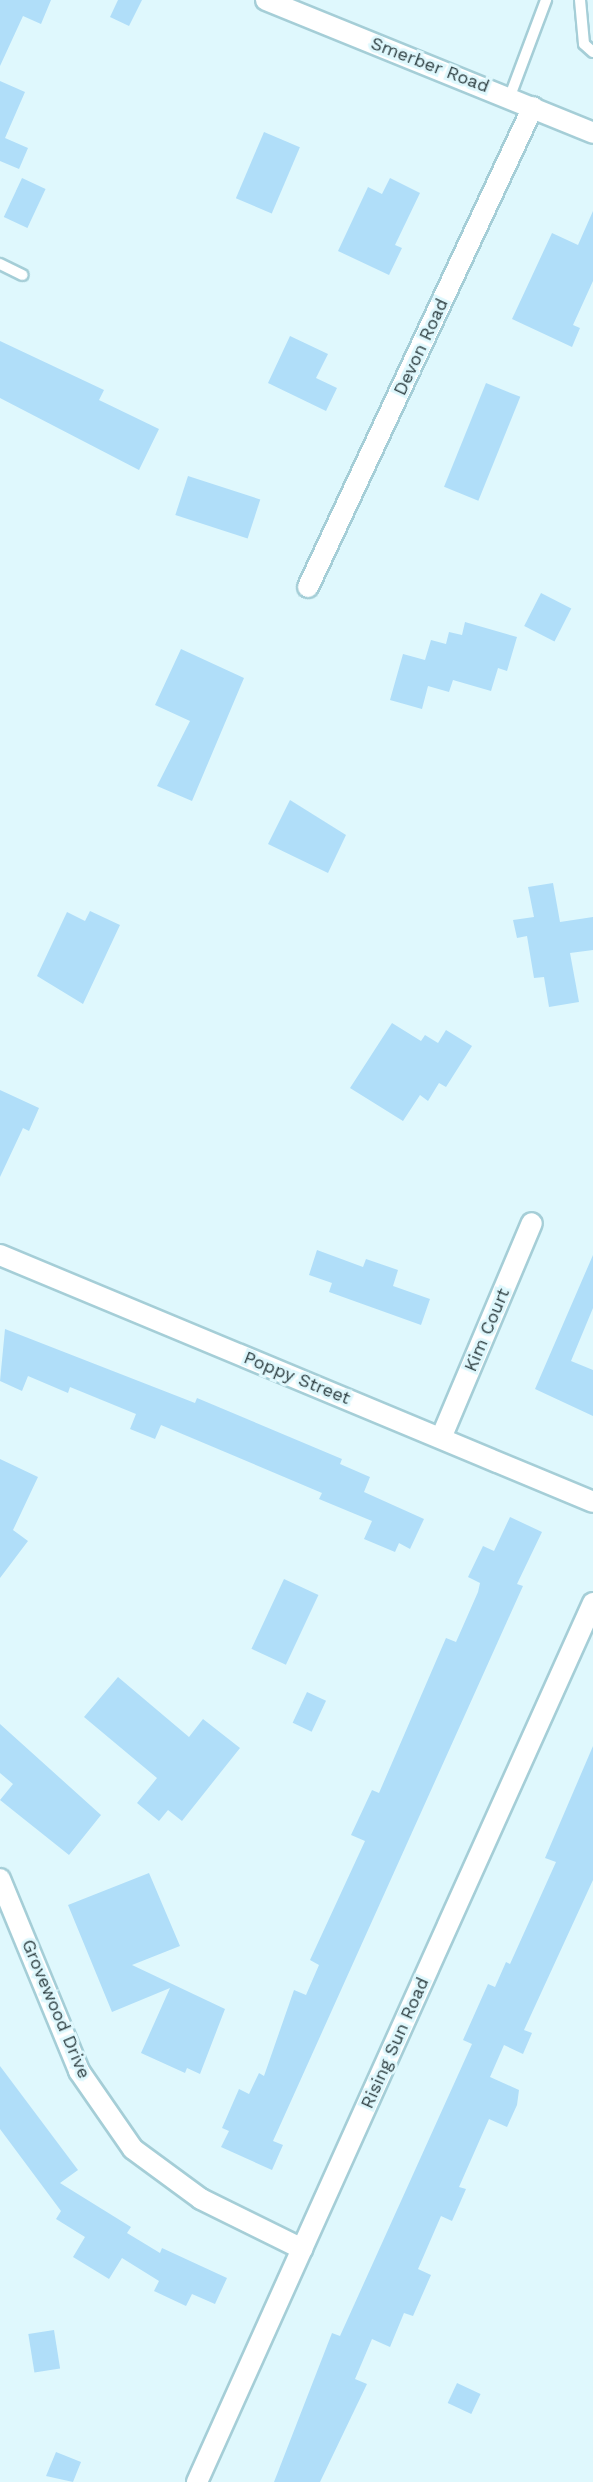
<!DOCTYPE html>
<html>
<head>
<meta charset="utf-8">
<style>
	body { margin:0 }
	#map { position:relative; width:593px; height:2482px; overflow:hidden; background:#dff8fd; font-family:"Work Sans",sans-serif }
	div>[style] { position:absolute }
	.building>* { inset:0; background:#b0def9; transform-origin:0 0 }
	.roads { filter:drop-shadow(2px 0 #a5ced7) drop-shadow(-2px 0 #a5ced7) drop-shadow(0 2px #a5ced7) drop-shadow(0 -2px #a5ced7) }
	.lane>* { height:10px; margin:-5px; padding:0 5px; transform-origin:5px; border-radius:5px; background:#fff }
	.street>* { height:20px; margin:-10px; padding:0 10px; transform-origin:10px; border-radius:10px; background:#fff }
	span { translate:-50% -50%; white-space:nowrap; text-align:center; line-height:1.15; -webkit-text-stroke:6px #dff8fd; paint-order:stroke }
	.street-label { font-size:18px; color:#2e3f42 }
</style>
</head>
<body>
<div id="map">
	<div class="building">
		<i style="clip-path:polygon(0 0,51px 0,41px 24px,23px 16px,0 66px)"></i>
		<i style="clip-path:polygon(118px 0,142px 0,129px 26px,110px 17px)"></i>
		<i style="clip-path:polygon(0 81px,25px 92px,5px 138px,28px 148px,19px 169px,0 161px)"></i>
		<i style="left:264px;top:132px;width:39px;height:72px;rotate:23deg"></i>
		<i style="left:22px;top:178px;width:26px;height:43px;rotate:25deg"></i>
		<i style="clip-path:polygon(390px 178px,420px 193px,395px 245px,402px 248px,389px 275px,338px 251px,368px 187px,382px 194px)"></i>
		<i style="clip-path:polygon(593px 211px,593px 281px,573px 325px,580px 328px,572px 347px,512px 319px,552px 233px,578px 245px)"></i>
		<i style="clip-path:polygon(290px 336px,328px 354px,316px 378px,337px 388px,326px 411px,268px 383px)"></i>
		<i style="clip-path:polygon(0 341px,104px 390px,99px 400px,159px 429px,139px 470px,0 398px)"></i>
		<i style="left:486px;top:383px;width:37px;height:112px;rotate:22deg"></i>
		<i style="left:188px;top:476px;width:76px;height:41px;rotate:18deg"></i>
		<i style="left:541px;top:593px;width:34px;height:37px;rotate:27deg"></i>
		<i style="clip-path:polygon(465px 622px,517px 637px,507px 671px,498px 668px,491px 691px,453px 680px,449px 692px,428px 686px,422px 709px,390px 700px,403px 654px,425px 660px,431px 640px,446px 644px,449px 632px,462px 635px)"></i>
		<i style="clip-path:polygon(181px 649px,244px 678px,192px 801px,157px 786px,190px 721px,155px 705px)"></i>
		<i style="clip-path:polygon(290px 800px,346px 835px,328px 873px,268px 844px)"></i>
		<i style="clip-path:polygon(553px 883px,560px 922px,593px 917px,593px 950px,570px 953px,579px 1002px,549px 1007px,544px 977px,534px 978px,527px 936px,517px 938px,513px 920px,534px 917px,528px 887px)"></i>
		<i style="clip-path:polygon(90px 911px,120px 925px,83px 1004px,37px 976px,67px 912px,85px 921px)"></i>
		<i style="clip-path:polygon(392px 1023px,421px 1041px,425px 1035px,438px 1043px,446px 1030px,472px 1046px,446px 1087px,439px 1083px,428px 1101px,420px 1095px,403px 1121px,350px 1088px)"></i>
		<i style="clip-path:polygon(0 1090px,39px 1108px,29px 1131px,23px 1128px,0 1177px)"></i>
		<i style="clip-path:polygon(317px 1250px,363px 1267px,366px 1259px,398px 1270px,393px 1286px,430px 1299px,421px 1325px,329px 1292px,332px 1283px,309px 1275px)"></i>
		<i style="clip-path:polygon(593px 1255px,593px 1308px,571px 1361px,593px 1370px,593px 1416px,535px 1389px)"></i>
		<i style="clip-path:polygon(5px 1329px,195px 1403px,197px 1398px,342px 1459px,340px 1464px,370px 1477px,364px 1492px,424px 1519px,410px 1549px,399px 1543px,395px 1552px,364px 1539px,372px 1521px,319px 1499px,322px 1493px,161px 1425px,155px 1439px,130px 1429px,136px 1414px,70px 1387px,68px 1393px,28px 1376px,22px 1391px,0 1381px)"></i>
		<i style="clip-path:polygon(0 1459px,38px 1477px,13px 1530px,28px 1541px,0 1578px)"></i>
		<i style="clip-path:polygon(510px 1517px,542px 1532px,517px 1584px,523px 1586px,273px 2141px,283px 2145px,272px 2170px,221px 2147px,229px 2131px,222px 2128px,239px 2089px,249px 2094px,259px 2073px,264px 2076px,294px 1990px,306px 1995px,319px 1965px,310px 1960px,365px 1841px,351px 1835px,372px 1790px,379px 1793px,446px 1638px,456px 1642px,478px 1592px,480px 1583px,468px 1577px,483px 1546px,494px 1551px)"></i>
		<i style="left:284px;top:1579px;width:38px;height:77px;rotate:25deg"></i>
		<i style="clip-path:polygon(118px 1677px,189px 1737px,203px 1719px,240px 1748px,182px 1821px,168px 1810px,159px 1821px,137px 1803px,157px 1778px,84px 1717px)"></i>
		<i style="left:307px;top:1692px;width:21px;height:34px;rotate:25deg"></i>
		<i style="clip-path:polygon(0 1724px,101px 1815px,69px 1855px,0 1800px,13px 1784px,0 1773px)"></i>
		<i style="clip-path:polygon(593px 1746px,593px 1880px,524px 2030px,532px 2033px,523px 2054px,504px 2045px,490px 2077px,519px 2090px,517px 2105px,507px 2127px,489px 2119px,459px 2187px,466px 2189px,452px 2221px,441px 2216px,418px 2269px,431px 2275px,413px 2316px,404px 2313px,390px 2347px,372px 2339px,355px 2379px,367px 2384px,320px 2482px,274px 2482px,332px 2333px,340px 2336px,472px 2044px,463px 2040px,488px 1984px,495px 1987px,506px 1962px,510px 1964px,556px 1862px,545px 1858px)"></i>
		<i style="clip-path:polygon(149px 1873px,180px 1946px,132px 1965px,225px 2009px,200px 2074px,187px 2068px,185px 2073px,141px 2053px,170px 1988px,112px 2012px,68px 1905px)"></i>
		<i style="clip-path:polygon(0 2066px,78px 2170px,60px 2183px,131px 2227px,127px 2233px,160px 2253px,162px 2248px,227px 2278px,215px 2304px,192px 2294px,186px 2306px,154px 2291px,159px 2281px,122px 2258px,109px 2279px,73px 2257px,85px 2237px,56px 2219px,61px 2211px,0 2129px)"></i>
		<i style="left:54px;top:2330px;width:39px;height:26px;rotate:81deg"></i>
		<i style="left:457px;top:2383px;width:26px;height:22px;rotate:25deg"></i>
		<i style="clip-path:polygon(56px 2452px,81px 2462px,73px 2482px,46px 2476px)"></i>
	</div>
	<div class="roads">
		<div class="lane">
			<i style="left:580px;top:0;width:44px;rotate:84.8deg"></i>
			<i style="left:584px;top:44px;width:12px;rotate:42deg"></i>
			<i style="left:510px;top:96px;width:103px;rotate:-69.4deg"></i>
			<i style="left:0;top:264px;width:25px;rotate:26deg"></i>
		</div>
		<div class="street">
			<i style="left:266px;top:0;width:353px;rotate:22.1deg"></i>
			<i style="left:308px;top:587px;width:530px;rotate:-64.89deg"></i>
			<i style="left:0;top:1255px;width:642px;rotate:22.61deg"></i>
			<i style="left:441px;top:1438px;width:233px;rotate:-67.1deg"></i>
			<i style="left:0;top:1879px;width:208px;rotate:67.6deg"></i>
			<i style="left:79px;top:2071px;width:95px;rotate:55.3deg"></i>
			<i style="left:133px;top:2149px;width:84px;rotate:36.3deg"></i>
			<i style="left:201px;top:2199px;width:113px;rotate:26.3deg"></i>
			<i style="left:197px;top:2482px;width:964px;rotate:-65.75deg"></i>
		</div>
	</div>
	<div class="street-label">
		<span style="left:430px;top:65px;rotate:21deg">Smerber Road</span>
		<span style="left:421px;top:347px;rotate:-65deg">Devon Road</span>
		<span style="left:487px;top:1330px;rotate:-67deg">Kim Court</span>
		<span style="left:297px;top:1378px;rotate:22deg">Poppy Street</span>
		<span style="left:56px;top:2009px;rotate:67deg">Grovewood Drive</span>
		<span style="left:395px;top:2043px;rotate:-66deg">Rising Sun Road</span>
	</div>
</div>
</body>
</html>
